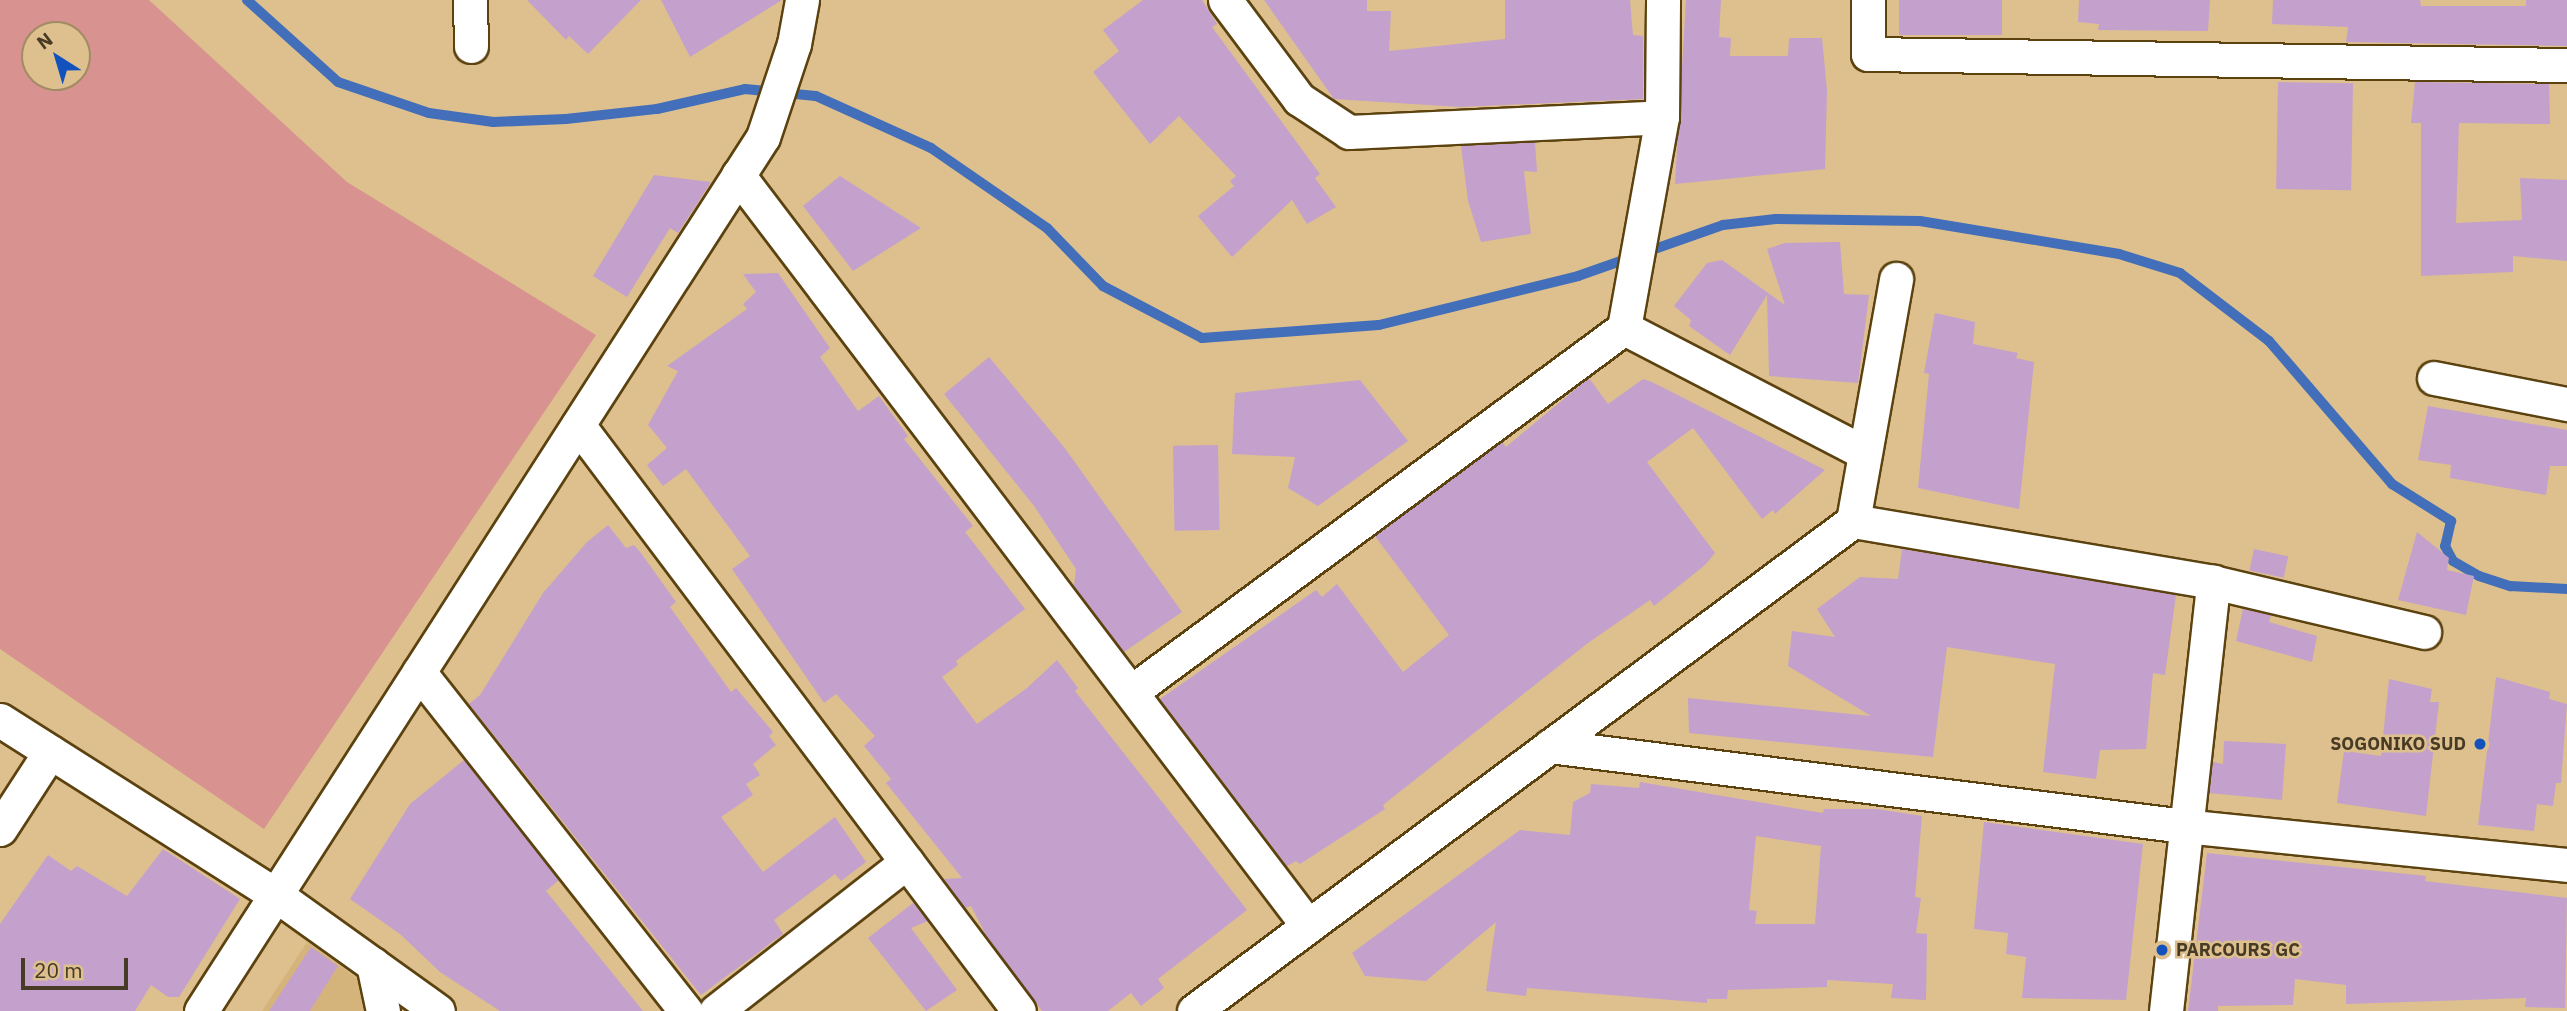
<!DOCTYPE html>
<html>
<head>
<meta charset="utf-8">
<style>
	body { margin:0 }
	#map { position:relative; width:2567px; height:1011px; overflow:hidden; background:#ddc08e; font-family:"IBM Plex Sans",sans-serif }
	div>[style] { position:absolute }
	.built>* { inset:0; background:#d5b47b }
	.green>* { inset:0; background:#d89290 }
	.stream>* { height:10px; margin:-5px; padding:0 5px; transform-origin:5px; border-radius:5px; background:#436eb9 }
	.building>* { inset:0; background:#c4a0cc; transform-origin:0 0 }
	.roads { filter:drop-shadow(2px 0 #5b420f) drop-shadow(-2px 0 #5b420f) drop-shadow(0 2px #5b420f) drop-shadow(0 -2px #5b420f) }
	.street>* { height:33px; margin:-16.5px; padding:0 16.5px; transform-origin:16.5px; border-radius:16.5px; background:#fff }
	.dots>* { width:19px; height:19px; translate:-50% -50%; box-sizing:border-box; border:4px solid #ddc08e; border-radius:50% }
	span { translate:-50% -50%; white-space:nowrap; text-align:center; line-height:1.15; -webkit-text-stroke:5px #ddc08e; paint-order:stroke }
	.poi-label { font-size:18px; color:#473b26; font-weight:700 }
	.right { translate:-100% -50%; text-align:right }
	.left { translate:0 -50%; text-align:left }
	.north { position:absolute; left:21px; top:21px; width:70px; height:70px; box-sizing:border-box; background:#ddc08e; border:2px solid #a18b64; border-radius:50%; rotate:323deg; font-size:19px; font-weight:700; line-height:28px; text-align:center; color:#473b26 }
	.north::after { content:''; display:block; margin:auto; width:24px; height:32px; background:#1352bd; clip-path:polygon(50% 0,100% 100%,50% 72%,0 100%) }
	.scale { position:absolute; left:21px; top:958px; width:107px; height:32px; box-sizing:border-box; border:4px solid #473b26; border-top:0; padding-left:9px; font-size:21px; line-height:24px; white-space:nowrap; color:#473b26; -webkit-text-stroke:5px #ddc08e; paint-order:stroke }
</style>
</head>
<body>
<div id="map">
	<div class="built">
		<i style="clip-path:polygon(307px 942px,358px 979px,368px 1011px,262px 1011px)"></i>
	</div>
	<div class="green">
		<i style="clip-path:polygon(evenodd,0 0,149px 0,347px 182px,596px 335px,264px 829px,0 649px,0 0,35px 35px,77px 35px,77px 77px,35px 77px,35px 35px)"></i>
	</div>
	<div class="stream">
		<i style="left:247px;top:0;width:122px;rotate:42deg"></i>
		<i style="left:338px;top:82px;width:96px;rotate:18.8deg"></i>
		<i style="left:429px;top:113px;width:65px;rotate:8deg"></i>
		<i style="left:493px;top:122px;width:73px;rotate:-2.4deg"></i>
		<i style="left:566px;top:119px;width:92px;rotate:-6.3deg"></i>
		<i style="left:657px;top:109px;width:90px;rotate:-12.8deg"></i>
		<i style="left:745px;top:89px;width:71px;rotate:5.6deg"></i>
		<i style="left:816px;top:96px;width:126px;rotate:24.3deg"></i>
		<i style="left:931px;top:148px;width:141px;rotate:34.6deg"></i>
		<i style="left:1047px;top:228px;width:81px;rotate:46deg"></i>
		<i style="left:1103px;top:286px;width:112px;rotate:27.7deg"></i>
		<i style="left:1202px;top:338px;width:177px;rotate:-4.2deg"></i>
		<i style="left:1379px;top:325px;width:205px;rotate:-13.8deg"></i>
		<i style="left:1578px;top:276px;width:154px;rotate:-19.4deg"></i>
		<i style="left:1723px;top:225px;width:53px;rotate:-6.5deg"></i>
		<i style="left:1776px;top:219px;width:144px;rotate:0.8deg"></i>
		<i style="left:1920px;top:221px;width:202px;rotate:9.4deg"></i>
		<i style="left:2119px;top:254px;width:64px;rotate:17.3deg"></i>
		<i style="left:2180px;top:273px;width:112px;rotate:37.4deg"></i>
		<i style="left:2269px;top:341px;width:189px;rotate:49.3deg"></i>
		<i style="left:2392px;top:484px;width:70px;rotate:32.1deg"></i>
		<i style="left:2451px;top:521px;width:26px;rotate:103deg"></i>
		<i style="left:2445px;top:546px;width:17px;rotate:62deg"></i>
		<i style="left:2453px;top:561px;width:30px;rotate:30deg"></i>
		<i style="left:2479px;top:576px;width:33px;rotate:18deg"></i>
		<i style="left:2510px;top:586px;width:57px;rotate:3deg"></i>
	</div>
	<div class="building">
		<i style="clip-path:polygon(527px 0,641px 0,588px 54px,569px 36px,566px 40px)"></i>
		<i style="clip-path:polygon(661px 0,782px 0,690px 57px)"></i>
		<i style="clip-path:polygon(1143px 0,1202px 0,1217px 24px,1212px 27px,1320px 174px,1315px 178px,1336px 207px,1307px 224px,1292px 200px,1232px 257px,1198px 216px,1234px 186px,1230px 181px,1236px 176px,1179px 116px,1150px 144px,1093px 72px,1119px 51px,1103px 30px)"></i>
		<i style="clip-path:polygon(1264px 0,1367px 0,1367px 11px,1391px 11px,1389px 51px,1505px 39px,1505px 0,1630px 0,1633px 35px,1643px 36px,1643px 99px,1460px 107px,1334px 99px)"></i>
		<i style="clip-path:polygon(1686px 0,1721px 0,1719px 37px,1731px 38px,1730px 56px,1788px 56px,1789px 38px,1822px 38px,1827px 90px,1825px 169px,1675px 184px)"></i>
		<i style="left:1899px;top:0;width:103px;height:35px"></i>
		<i style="clip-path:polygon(2079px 0,2210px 0,2208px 31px,2098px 30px,2099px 24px,2078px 22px)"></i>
		<i style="clip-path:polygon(2273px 0,2420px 0,2421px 6px,2526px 6px,2526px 0,2567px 0,2567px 46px,2346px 42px,2348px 27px,2272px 24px)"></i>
		<i style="left:2278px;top:82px;width:75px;height:107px;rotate:1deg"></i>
		<i style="clip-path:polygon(2415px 82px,2549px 84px,2550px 124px,2459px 123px,2456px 223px,2522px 220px,2520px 178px,2567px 180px,2567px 261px,2513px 256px,2513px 272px,2421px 276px,2421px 123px,2411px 123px)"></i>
		<i style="clip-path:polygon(1535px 142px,1537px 172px,1524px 171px,1531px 234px,1481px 242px,1468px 201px,1461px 146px)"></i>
		<i style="clip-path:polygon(654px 175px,711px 182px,678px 233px,670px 228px,627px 297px,593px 276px)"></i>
		<i style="clip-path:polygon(840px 176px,921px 228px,853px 271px,803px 206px)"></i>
		<i style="clip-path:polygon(1840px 242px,1844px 294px,1869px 295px,1858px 383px,1769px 376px,1767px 295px,1730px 355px,1689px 326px,1691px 320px,1674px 306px,1707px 263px,1722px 260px,1785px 305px,1767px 249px,1785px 243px)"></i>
		<i style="clip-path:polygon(778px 273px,830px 348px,820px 357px,858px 411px,879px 396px,908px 436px,904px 439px,973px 526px,965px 532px,1025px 609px,956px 661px,958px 665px,942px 677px,977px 724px,1027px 688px,1057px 660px,1078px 688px,1075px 691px,1247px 910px,1158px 979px,1164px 988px,1141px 1006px,1131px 993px,1108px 1011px,1042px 1011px,986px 935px,971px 906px,965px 908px,944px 879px,962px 878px,886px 783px,891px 779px,864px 746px,875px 736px,836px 694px,824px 703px,732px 569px,750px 556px,686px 469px,663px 486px,647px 465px,667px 448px,648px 425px,678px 371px,667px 366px,747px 309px,743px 304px,756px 292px,743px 274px)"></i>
		<i style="clip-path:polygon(1935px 313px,1975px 322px,1973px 344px,2018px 353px,2016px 358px,2034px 362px,2019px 509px,1918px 488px,1929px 374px,1924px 373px)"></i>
		<i style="clip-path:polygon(989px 357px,1064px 447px,1182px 612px,1124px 652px,1074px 586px,1076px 569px,1034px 506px,944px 394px)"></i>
		<i style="clip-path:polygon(1589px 378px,1608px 404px,1643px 379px,1652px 382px,1825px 470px,1775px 514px,1773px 510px,1762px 519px,1693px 428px,1647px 462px,1715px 553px,1705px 565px,1654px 606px,1650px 600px,1588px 643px,1383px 805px,1385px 809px,1300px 864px,1296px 861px,1287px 866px,1160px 699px,1316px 590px,1322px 597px,1337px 584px,1403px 672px,1449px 635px,1375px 536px,1502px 442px,1506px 447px)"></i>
		<i style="clip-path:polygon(1360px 380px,1408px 441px,1318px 506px,1288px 488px,1295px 457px,1232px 454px,1235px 393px)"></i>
		<i style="clip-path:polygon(2428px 406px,2567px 430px,2567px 466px,2550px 466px,2546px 495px,2450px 478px,2451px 465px,2418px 460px)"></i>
		<i style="left:1218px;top:445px;width:85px;height:45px;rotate:89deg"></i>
		<i style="clip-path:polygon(608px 525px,626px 548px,634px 545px,641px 553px,676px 602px,670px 607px,731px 692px,736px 688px,773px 732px,769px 736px,776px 745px,753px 764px,760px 775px,746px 784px,753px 795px,721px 817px,763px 872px,835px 817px,866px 862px,841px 881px,835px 874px,774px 920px,783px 934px,701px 995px,469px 704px,480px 695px,543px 593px,587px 542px)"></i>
		<i style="clip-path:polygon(2417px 532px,2449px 558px,2447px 570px,2474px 576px,2466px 615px,2398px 600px)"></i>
		<i style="clip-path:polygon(1902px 549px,2176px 595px,2165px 675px,2153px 673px,2146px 749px,2100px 750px,2096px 779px,2043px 772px,2055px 664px,1947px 647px,1933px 757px,1689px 733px,1688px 698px,1871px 716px,1788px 666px,1792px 631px,1835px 637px,1817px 609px,1860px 577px,1898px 579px)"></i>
		<i style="left:2254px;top:549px;width:35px;height:22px;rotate:12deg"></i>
		<i style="clip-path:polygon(2243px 609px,2271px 615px,2269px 622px,2317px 636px,2312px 662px,2236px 641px)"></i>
		<i style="clip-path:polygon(2496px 677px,2550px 692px,2549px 699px,2567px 704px,2561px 783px,2556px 783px,2553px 806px,2537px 804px,2534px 831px,2478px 825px)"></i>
		<i style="clip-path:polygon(2389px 679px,2432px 689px,2430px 702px,2439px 702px,2426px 816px,2337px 803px,2344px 751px,2381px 756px)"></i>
		<i style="clip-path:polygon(2224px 741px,2286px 744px,2282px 800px,2209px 793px,2213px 762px,2223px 764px)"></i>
		<i style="clip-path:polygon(464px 760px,559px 880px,546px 891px,643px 1011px,500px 1011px,440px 972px,400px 934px,350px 899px,410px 804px)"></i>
		<i style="clip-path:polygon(evenodd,1640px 782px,1823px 813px,1824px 809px,1877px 809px,1922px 816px,1915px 897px,1921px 898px,1916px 933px,1927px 934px,1926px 1000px,1891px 998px,1893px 984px,1827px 980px,1827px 987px,1728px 990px,1727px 999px,1707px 999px,1707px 1003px,1527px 988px,1526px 996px,1486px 991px,1496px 922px,1426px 981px,1365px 976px,1352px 953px,1520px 830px,1570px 835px,1573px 802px,1590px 793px,1591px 784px,1639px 788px,1640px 782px,1756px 836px,1821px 846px,1815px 924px,1755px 924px,1757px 911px,1749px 910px,1756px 836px)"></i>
		<i style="clip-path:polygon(1984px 822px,2143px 844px,2126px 1000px,2022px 998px,2026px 957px,2006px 954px,2008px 933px,1974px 929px)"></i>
		<i style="clip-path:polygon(163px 849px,240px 899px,179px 997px,168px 997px,151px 985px,135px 1011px,0 1011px,0 924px,48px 855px,71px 871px,77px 866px,127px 896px)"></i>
		<i style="clip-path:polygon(2207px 853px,2426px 876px,2425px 881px,2567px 898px,2565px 1008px,2525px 1007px,2526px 998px,2346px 1004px,2346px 985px,2295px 979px,2293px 1005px,2218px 1006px,2218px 1011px,2188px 1011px)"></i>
		<i style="clip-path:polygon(913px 903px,928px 921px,911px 928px,957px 990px,926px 1011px,868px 938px)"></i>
		<i style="clip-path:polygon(311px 947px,338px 966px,310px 1011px,269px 1011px)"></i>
	</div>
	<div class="roads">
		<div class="street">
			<i style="left:470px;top:0;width:46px;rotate:88.8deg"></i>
			<i style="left:1225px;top:0;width:124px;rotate:53.2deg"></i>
			<i style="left:1299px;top:99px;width:60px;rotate:33.4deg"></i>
			<i style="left:1349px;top:132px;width:313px;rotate:-2.7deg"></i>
			<i style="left:1868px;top:0;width:54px;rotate:90deg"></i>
			<i style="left:1868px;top:54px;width:699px;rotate:0.9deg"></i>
			<i style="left:738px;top:175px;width:943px;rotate:52.8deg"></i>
			<i style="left:1624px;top:328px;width:271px;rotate:27.4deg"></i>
			<i style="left:2434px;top:378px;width:136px;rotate:11.1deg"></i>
			<i style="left:578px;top:425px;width:733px;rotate:53.04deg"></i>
			<i style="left:1853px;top:521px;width:365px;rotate:9.6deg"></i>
			<i style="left:2213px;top:582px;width:217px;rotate:13.3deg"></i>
			<i style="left:419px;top:672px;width:432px;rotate:51.8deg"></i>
			<i style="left:1131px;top:692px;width:613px;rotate:-36.44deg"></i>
			<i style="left:1624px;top:328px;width:214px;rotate:-79.8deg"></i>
			<i style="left:1662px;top:117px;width:117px;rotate:-89.5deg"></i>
			<i style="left:0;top:720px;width:327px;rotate:32.4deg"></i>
			<i style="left:276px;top:895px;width:199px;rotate:35.6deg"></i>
			<i style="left:1550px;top:746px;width:639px;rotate:7.19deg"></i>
			<i style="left:2184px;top:826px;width:385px;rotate:5.8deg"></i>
			<i style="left:0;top:829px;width:92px;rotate:-57deg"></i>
			<i style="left:373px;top:964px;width:48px;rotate:78deg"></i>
			<i style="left:201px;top:1011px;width:1039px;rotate:-57.26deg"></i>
			<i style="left:763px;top:137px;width:98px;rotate:-71.6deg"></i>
			<i style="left:794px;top:44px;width:45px;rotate:-79.7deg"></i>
			<i style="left:716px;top:1011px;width:242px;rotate:-38deg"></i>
			<i style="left:1194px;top:1011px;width:821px;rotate:-36.63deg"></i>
			<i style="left:1853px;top:521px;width:246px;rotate:-79.9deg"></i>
			<i style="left:2166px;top:1011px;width:432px;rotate:-83.7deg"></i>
		</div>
	</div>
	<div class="dots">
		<i style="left:2480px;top:744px;background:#1352bd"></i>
		<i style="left:2162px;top:950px;background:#1352bd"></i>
	</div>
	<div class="poi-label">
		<span class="right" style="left:2466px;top:744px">SOGONIKO SUD</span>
		<span class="left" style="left:2176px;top:950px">PARCOURS GC</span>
	</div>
	<div class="north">N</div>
	<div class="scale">20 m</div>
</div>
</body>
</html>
